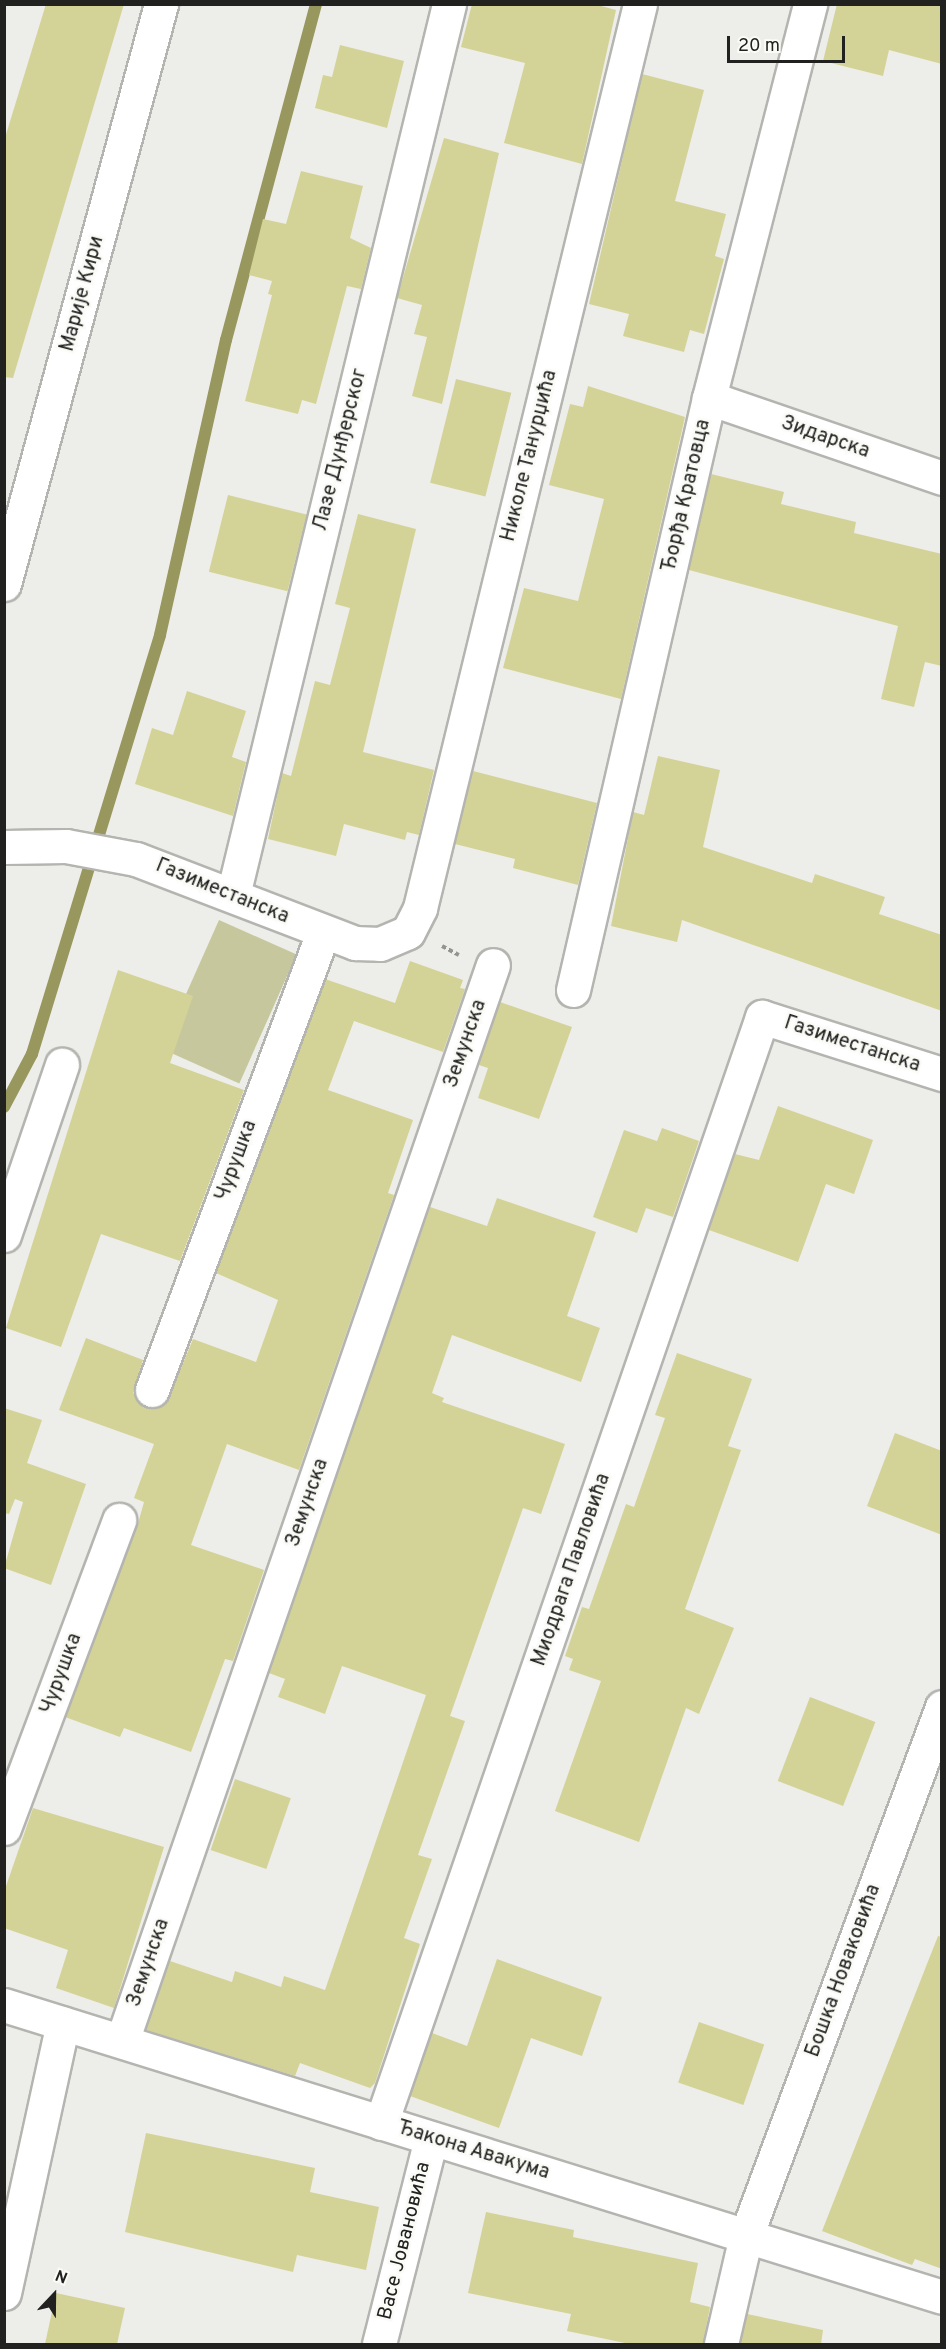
<!DOCTYPE html>
<html>
<head>
<meta charset="utf-8">
<style>
	body { margin:0 }
	#map { position:relative; width:946px; height:2349px; overflow:hidden; background:#edede9; font-family:Overpass,sans-serif }
	div>[style] { position:absolute }
	.green>* { inset:0; background:#c7c79d; transform-origin:0 0 }
	.stream>* { height:12px; margin:-6px; padding:0 6px; transform-origin:6px; border-radius:6px; background:#98975d }
	.building>* { inset:0; background:#d4d397; transform-origin:0 0 }
	.path>* { height:4px; margin-top:-2px; transform-origin:0; background:repeating-linear-gradient(90deg,#939390 0 4.5px,transparent 0 7.5px) }
	.roads { filter:drop-shadow(2px 0 #b4b4b0) drop-shadow(-2px 0 #b4b4b0) drop-shadow(0 2px #b4b4b0) drop-shadow(0 -2px #b4b4b0) }
	.minor>* { height:33px; margin:-16.5px; padding:0 16.5px; transform-origin:16.5px; border-radius:16.5px; background:#fff }
	span { translate:-50% -50%; white-space:nowrap; text-align:center; line-height:1.15; -webkit-text-stroke:5px #fafaf6; paint-order:stroke }
	.street-label { font-size:20px; color:#212120 }
	.frame { position:absolute; inset:0; border:6px solid #212120; pointer-events:none }
	.north { position:absolute; left:24px; top:2265px; width:60px; height:60px; -webkit-text-stroke:4px #fafaf6; paint-order:stroke; rotate:22deg; font-size:16px; font-weight:700; line-height:24px; text-align:center; color:#212120 }
	.north::after { content:''; display:block; margin:auto; width:21px; height:27px; background:#212120; clip-path:polygon(50% 0,100% 100%,50% 72%,0 100%) }
	.scale { position:absolute; left:727px; top:36px; width:118px; height:27px; box-sizing:border-box; border:3px solid #212120; border-top:0; padding-left:8px; font-size:18px; line-height:21px; white-space:nowrap; color:#212120; -webkit-text-stroke:4px #fafaf6; paint-order:stroke }
</style>
</head>
<body>
<div id="map">
	<div class="green">
		<i style="left:219px;top:920px;width:85px;height:141px;rotate:24deg"></i>
	</div>
	<div class="stream">
		<i style="left:4px;top:1107px;width:60px;rotate:-62.2deg"></i>
		<i style="left:32px;top:1054px;width:438px;rotate:-73deg"></i>
		<i style="left:160px;top:635px;width:302px;rotate:-77.4deg"></i>
		<i style="left:226px;top:340px;width:348px;rotate:-75deg"></i>
	</div>
	<div class="building">
		<i style="clip-path:polygon(46px 4px,124px 4px,13px 378px,4px 377px,4px 141px)"></i>
		<i style="clip-path:polygon(472px 4px,594px 4px,616px 10px,582px 164px,504px 143px,525px 63px,461px 47px)"></i>
		<i style="clip-path:polygon(837px 4px,942px 4px,942px 64px,889px 50px,883px 76px,823px 61px)"></i>
		<i style="clip-path:polygon(340px 45px,404px 61px,387px 128px,315px 108px,323px 75px,332px 77px)"></i>
		<i style="clip-path:polygon(642px 74px,704px 90px,675px 201px,726px 214px,715px 256px,724px 259px,704px 334px,690px 330px,684px 352px,623px 336px,629px 314px,589px 304px)"></i>
		<i style="clip-path:polygon(444px 138px,499px 153px,442px 404px,412px 396px,427px 337px,414px 334px,422px 305px,397px 298px)"></i>
		<i style="clip-path:polygon(301px 171px,363px 186px,350px 238px,371px 248px,361px 289px,347px 286px,316px 404px,302px 400px,298px 414px,245px 401px,272px 295px,268px 294px,272px 281px,249px 275px,263px 219px,286px 224px)"></i>
		<i style="left:456px;top:379px;width:57px;height:107px;rotate:14deg"></i>
		<i style="clip-path:polygon(588px 386px,685px 417px,621px 699px,503px 668px,524px 588px,578px 601px,604px 499px,549px 485px,570px 404px,583px 407px)"></i>
		<i style="clip-path:polygon(711px 474px,784px 492px,781px 504px,856px 522px,854px 533px,942px 554px,942px 666px,925px 662px,914px 707px,881px 699px,898px 626px,689px 570px)"></i>
		<i style="left:228px;top:495px;width:81px;height:79px;rotate:14deg"></i>
		<i style="clip-path:polygon(358px 514px,416px 529px,363px 752px,434px 770px,419px 835px,407px 832px,405px 840px,344px 824px,336px 856px,268px 839px,282px 773px,291px 776px,315px 681px,330px 685px,350px 608px,335px 604px)"></i>
		<i style="clip-path:polygon(187px 691px,246px 711px,232px 757px,246px 762px,233px 816px,135px 784px,152px 728px,173px 735px)"></i>
		<i style="clip-path:polygon(658px 756px,720px 770px,703px 847px,812px 883px,815px 874px,885px 897px,879px 914px,942px 935px,942px 1011px,682px 920px,677px 942px,611px 926px,633px 812px,644px 815px)"></i>
		<i style="clip-path:polygon(473px 771px,597px 803px,578px 885px,513px 868px,515px 859px,455px 844px)"></i>
		<i style="clip-path:polygon(410px 961px,463px 980px,460px 988px,465px 989px,443px 1052px,354px 1021px,328px 1090px,413px 1120px,388px 1193px,394px 1195px,299px 1470px,227px 1444px,191px 1545px,264px 1570px,233px 1661px,225px 1659px,191px 1752px,124px 1728px,120px 1737px,65px 1717px,137px 1527px,144px 1502px,134px 1498px,154px 1444px,59px 1410px,86px 1338px,143px 1360px,133px 1393px,146px 1408px,163px 1405px,169px 1397px,193px 1339px,256px 1362px,278px 1300px,216px 1273px,325px 979px,395px 1003px)"></i>
		<i style="clip-path:polygon(118px 970px,193px 996px,170px 1063px,244px 1090px,180px 1261px,101px 1234px,61px 1347px,6px 1328px)"></i>
		<i style="clip-path:polygon(500px 1002px,572px 1027px,539px 1119px,478px 1098px,488px 1068px,479px 1065px)"></i>
		<i style="clip-path:polygon(778px 1106px,873px 1140px,854px 1194px,826px 1184px,798px 1262px,709px 1230px,735px 1154px,759px 1160px)"></i>
		<i style="clip-path:polygon(662px 1128px,699px 1141px,673px 1217px,646px 1208px,637px 1233px,593px 1217px,624px 1130px,657px 1141px)"></i>
		<i style="clip-path:polygon(497px 1198px,596px 1232px,567px 1316px,600px 1328px,581px 1382px,452px 1335px,432px 1393px,444px 1398px,442px 1402px,565px 1444px,541px 1514px,523px 1508px,450px 1716px,465px 1721px,418px 1855px,432px 1859px,404px 1938px,420px 1944px,375px 2083px,370px 2088px,300px 2063px,295px 2076px,146px 2030px,170px 1961px,232px 1982px,235px 1971px,281px 1987px,284px 1976px,325px 1990px,426px 1695px,342px 1666px,325px 1714px,278px 1697px,285px 1679px,269px 1673px,430px 1207px,487px 1226px)"></i>
		<i style="clip-path:polygon(677px 1353px,752px 1379px,728px 1446px,741px 1450px,685px 1609px,734px 1628px,699px 1714px,686px 1708px,639px 1842px,555px 1811px,601px 1681px,569px 1670px,573px 1659px,565px 1656px,582px 1607px,589px 1609px,626px 1504px,634px 1507px,665px 1418px,655px 1415px)"></i>
		<i style="clip-path:polygon(4px 1408px,42px 1420px,27px 1463px,86px 1484px,51px 1585px,4px 1568px,23px 1502px,15px 1499px,9px 1514px,4px 1513px)"></i>
		<i style="clip-path:polygon(895px 1433px,942px 1451px,942px 1535px,867px 1506px)"></i>
		<i style="left:810px;top:1697px;width:70px;height:90px;rotate:21deg"></i>
		<i style="left:235px;top:1779px;width:59px;height:75px;rotate:19deg"></i>
		<i style="clip-path:polygon(33px 1808px,164px 1847px,114px 2008px,56px 1988px,68px 1950px,4px 1928px,4px 1892px)"></i>
		<i style="clip-path:polygon(938px 1936px,942px 1937px,942px 2269px,915px 2259px,912px 2265px,822px 2231px)"></i>
		<i style="clip-path:polygon(497px 1959px,602px 1997px,582px 2056px,531px 2038px,499px 2128px,410px 2096px,432px 2033px,467px 2046px)"></i>
		<i style="left:699px;top:2022px;width:69px;height:64px;rotate:19deg"></i>
		<i style="clip-path:polygon(146px 2133px,315px 2168px,310px 2192px,379px 2207px,366px 2270px,297px 2255px,293px 2272px,125px 2232px)"></i>
		<i style="clip-path:polygon(486px 2212px,574px 2230px,573px 2237px,698px 2263px,690px 2302px,710px 2307px,703px 2344px,630px 2344px,567px 2331px,571px 2314px,468px 2293px)"></i>
		<i style="clip-path:polygon(56px 2293px,125px 2308px,117px 2344px,45px 2344px)"></i>
		<i style="clip-path:polygon(747px 2314px,823px 2330px,821px 2344px,740px 2344px)"></i>
	</div>
	<div class="path">
		<i style="left:442px;top:946px;width:19px;rotate:28deg"></i>
	</div>
	<div class="roads">
		<div class="minor">
			<i style="left:709px;top:398px;width:246px;rotate:18.9deg"></i>
			<i style="left:4px;top:584px;width:601px;rotate:-74.85deg"></i>
			<i style="left:4px;top:847px;width:62px;rotate:-0.9deg"></i>
			<i style="left:66px;top:846px;width:71px;rotate:10.5deg"></i>
			<i style="left:136px;top:859px;width:235px;rotate:21deg"></i>
			<i style="left:355px;top:943px;width:25px;rotate:2deg"></i>
			<i style="left:380px;top:944px;width:30px;rotate:-23deg"></i>
			<i style="left:408px;top:932px;width:27px;rotate:-63deg"></i>
			<i style="left:420px;top:908px;width:930px;rotate:-76.32deg"></i>
			<i style="left:233px;top:895px;width:917px;rotate:-76.37deg"></i>
			<i style="left:573px;top:990px;width:607px;rotate:-77.06deg"></i>
			<i style="left:709px;top:398px;width:407px;rotate:-75.6deg"></i>
			<i style="left:4px;top:1235px;width:180px;rotate:-71.2deg"></i>
			<i style="left:152px;top:1390px;width:489px;rotate:-69.5deg"></i>
			<i style="left:4px;top:1828px;width:329px;rotate:-69.5deg"></i>
			<i style="left:4px;top:2005px;width:982px;rotate:17.29deg"></i>
			<i style="left:122px;top:2041px;width:1138px;rotate:-70.98deg"></i>
			<i style="left:381px;top:2123px;width:1170px;rotate:-70.99deg"></i>
			<i style="left:762px;top:1017px;width:189px;rotate:17.6deg"></i>
			<i style="left:4px;top:2293px;width:276px;rotate:-77.7deg"></i>
			<i style="left:379px;top:2344px;width:212px;rotate:-75.8deg"></i>
			<i style="left:721px;top:2344px;width:111px;rotate:-77deg"></i>
			<i style="left:746px;top:2236px;width:564px;rotate:-69.67deg"></i>
		</div>
	</div>
	<div class="street-label">
		<span style="left:83px;top:294px;rotate:-75deg">Марије Кири</span>
		<span style="left:825px;top:438px;rotate:19deg">Зидарска</span>
		<span style="left:341px;top:450px;rotate:-76deg">Лазе Дунђерског</span>
		<span style="left:530px;top:456px;rotate:-76deg">Николе Танурџића</span>
		<span style="left:687px;top:496px;rotate:-77deg">Ђорђа Кратовца</span>
		<span style="left:222px;top:892px;rotate:22deg">Газиместанска</span>
		<span style="left:466px;top:1044px;rotate:-71deg">Земунска</span>
		<span style="left:852px;top:1045px;rotate:18deg">Газиместанска</span>
		<span style="left:237px;top:1161px;rotate:-70deg">Чурушка</span>
		<span style="left:308px;top:1503px;rotate:-71deg">Земунска</span>
		<span style="left:572px;top:1570px;rotate:-71deg">Миодрага Павловића</span>
		<span style="left:62px;top:1674px;rotate:-70deg">Чурушка</span>
		<span style="left:149px;top:1963px;rotate:-71deg">Земунска</span>
		<span style="left:844px;top:1971px;rotate:-70deg">Бошка Новаковића</span>
		<span style="left:473px;top:2151px;rotate:17deg">Ђакона Авакума</span>
		<span style="left:405px;top:2241px;rotate:-76deg">Васе Јовановића</span>
	</div>
	<div class="frame"></div>
	<div class="north">N</div>
	<div class="scale">20 m</div>
</div>
</body>
</html>
